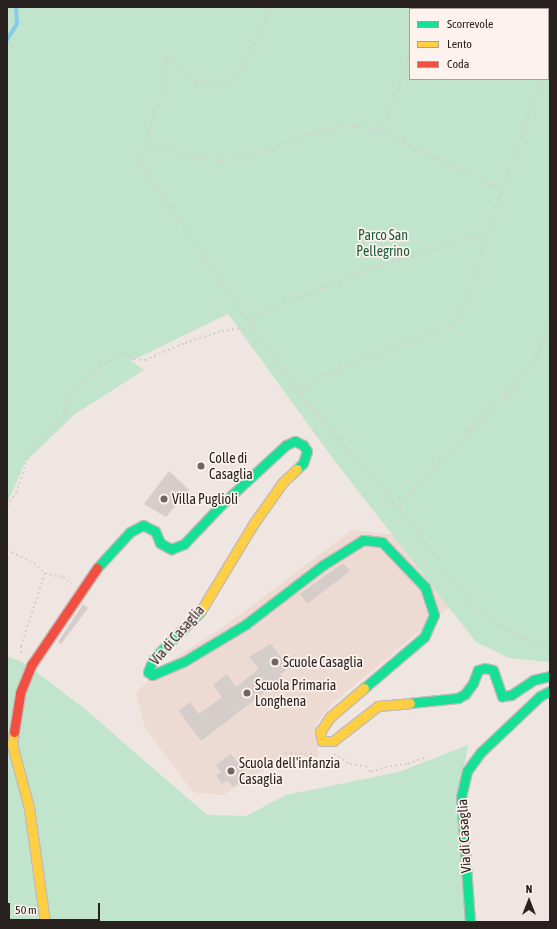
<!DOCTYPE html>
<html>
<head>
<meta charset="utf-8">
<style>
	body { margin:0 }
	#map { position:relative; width:557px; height:929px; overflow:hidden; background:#efe5e1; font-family:"Asap Condensed",sans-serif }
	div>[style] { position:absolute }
	.built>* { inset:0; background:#eddad2 }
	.green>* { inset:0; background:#c0e4cc }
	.stream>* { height:3.5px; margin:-1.75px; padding:0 1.75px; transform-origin:1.75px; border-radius:1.75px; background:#87cbe9 }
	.building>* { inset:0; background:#d5cdca }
	.path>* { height:2px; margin-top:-1px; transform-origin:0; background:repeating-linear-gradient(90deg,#d3d0ce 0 2px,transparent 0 5px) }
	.roads { filter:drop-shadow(1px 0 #c3bbb8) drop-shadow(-1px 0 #c3bbb8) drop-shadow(0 1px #c3bbb8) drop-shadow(0 -1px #c3bbb8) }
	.fast>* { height:9px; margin:-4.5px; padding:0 4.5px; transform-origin:4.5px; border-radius:4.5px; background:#16e098 }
	.slow>* { height:9px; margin:-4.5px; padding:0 4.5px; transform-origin:4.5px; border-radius:4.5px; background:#ffcf43 }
	.jam>* { height:9px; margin:-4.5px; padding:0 4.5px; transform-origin:4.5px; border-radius:4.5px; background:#f24e42 }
	.dots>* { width:11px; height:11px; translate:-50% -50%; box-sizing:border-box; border:2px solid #fdf2ed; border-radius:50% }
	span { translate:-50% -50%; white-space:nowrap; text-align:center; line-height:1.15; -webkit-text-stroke:3.5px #fdf2ed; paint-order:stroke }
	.park-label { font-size:14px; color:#185d3d }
	.poi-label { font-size:14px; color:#28211f }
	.left { translate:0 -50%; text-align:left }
	.street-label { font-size:14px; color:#28211f }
	.frame { position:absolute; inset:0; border:8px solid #28211f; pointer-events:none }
	.legend { position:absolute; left:409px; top:8px; width:140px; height:72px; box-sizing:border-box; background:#fdf2ed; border:1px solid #a89e9b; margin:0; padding:5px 7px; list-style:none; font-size:12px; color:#28211f }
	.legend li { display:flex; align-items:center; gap:8px; height:20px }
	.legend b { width:20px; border:1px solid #a89e9b }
	.north { position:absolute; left:509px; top:881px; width:40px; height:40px; -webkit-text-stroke:3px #fdf2ed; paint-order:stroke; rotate:0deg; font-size:11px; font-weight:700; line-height:16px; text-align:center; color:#28211f }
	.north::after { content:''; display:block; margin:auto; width:14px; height:18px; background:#28211f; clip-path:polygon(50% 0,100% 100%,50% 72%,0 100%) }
	.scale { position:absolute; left:8px; top:903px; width:92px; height:18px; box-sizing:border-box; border:2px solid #28211f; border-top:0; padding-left:5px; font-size:12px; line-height:14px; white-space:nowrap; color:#28211f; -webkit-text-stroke:3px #fdf2ed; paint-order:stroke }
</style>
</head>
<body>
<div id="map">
	<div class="built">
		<i style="clip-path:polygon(352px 530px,394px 535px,450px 606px,333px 703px,317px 723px,318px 757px,284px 757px,223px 795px,193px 792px,145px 728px,136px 693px,164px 665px,226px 625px)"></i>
	</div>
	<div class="green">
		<i style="clip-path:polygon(evenodd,7px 7px,550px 7px,550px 662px,509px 658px,476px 642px,334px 460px,228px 314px,131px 361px,144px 370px,75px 414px,25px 462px,7px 504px,7px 7px,410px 9px,548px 9px,548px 79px,410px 79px,410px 9px)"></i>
		<i style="clip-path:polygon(7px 656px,26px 664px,86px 710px,207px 815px,246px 816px,286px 795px,399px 772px,468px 745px,459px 793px,468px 922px,7px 922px)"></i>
	</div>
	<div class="stream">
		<i style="left:7px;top:40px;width:19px;rotate:-58deg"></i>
		<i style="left:17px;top:24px;width:17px;rotate:-93deg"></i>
	</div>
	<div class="building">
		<i style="clip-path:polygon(169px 471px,189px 490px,166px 517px,144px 504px)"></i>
		<i style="clip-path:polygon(343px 563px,350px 571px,307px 604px,300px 594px)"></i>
		<i style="clip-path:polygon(83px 604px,88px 608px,61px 644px,58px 642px)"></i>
		<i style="clip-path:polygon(271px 644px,289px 668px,280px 674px,283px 678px,201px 741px,179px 711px,190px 702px,199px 714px,222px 697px,213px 685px,227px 674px,236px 687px,259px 669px,249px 657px)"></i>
		<i style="clip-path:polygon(231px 754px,248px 776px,233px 787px,227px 780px,222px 784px,216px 776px,221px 772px,216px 765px)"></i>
	</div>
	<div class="path">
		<i style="left:411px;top:7px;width:2px;rotate:90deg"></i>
		<i style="left:548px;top:63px;width:6px;rotate:-72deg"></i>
		<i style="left:376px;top:130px;width:139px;rotate:25.1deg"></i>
		<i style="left:147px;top:146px;width:12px;rotate:-85deg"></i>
		<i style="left:148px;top:134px;width:59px;rotate:-71.3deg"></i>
		<i style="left:167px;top:78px;width:25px;rotate:-92deg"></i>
		<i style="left:166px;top:53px;width:16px;rotate:55deg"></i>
		<i style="left:175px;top:66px;width:26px;rotate:36deg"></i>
		<i style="left:196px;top:81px;width:27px;rotate:10deg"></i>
		<i style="left:223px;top:86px;width:17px;rotate:-36deg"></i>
		<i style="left:237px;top:76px;width:55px;rotate:-61.6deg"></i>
		<i style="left:263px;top:28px;width:22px;rotate:-69deg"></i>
		<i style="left:246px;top:318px;width:131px;rotate:-21.5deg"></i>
		<i style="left:368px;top:270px;width:125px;rotate:-17.7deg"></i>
		<i style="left:252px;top:327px;width:189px;rotate:-124.4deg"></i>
		<i style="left:145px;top:171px;width:17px;rotate:-114deg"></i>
		<i style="left:138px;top:155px;width:13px;rotate:-45deg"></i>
		<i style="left:147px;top:146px;width:71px;rotate:11.3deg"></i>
		<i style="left:217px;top:160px;width:24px;rotate:-2deg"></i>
		<i style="left:241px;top:159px;width:86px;rotate:-19.7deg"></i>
		<i style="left:322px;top:130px;width:32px;rotate:-7deg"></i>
		<i style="left:354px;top:126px;width:22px;rotate:10deg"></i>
		<i style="left:376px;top:130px;width:14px;rotate:-45deg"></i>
		<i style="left:386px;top:120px;width:67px;rotate:-69.9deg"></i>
		<i style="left:409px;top:57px;width:13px;rotate:-86deg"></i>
		<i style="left:298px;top:392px;width:38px;rotate:-32deg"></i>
		<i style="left:330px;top:372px;width:132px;rotate:-20.9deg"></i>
		<i style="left:453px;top:325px;width:50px;rotate:-65deg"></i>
		<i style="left:474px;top:280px;width:50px;rotate:-74.8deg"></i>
		<i style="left:487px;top:232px;width:163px;rotate:-70.2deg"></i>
		<i style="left:7px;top:506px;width:16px;rotate:-55deg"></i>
		<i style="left:16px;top:493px;width:44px;rotate:-71.6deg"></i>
		<i style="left:30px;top:451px;width:49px;rotate:-45.8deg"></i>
		<i style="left:64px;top:416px;width:15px;rotate:-82deg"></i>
		<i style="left:66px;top:401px;width:8px;rotate:-60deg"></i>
		<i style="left:70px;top:394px;width:47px;rotate:-41.5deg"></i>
		<i style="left:105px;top:363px;width:22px;rotate:-27deg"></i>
		<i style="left:125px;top:353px;width:11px;rotate:34deg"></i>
		<i style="left:134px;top:359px;width:11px;rotate:5deg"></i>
		<i style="left:145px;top:360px;width:43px;rotate:-23deg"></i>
		<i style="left:185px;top:343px;width:39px;rotate:-18deg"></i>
		<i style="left:222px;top:331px;width:30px;rotate:-8deg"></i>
		<i style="left:252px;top:327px;width:80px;rotate:54.7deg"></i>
		<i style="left:298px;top:392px;width:180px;rotate:49.1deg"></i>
		<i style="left:416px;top:528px;width:32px;rotate:58deg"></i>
		<i style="left:433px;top:555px;width:61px;rotate:52.4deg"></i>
		<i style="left:470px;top:603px;width:52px;rotate:35.5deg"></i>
		<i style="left:512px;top:633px;width:41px;rotate:22.8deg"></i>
		<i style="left:396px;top:506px;width:174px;rotate:-45.5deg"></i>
		<i style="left:518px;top:382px;width:32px;rotate:-54deg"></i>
		<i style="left:537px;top:356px;width:36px;rotate:-69deg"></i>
		<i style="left:7px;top:550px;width:30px;rotate:26deg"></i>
		<i style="left:34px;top:563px;width:15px;rotate:42deg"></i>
		<i style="left:45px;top:573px;width:77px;rotate:108.2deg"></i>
		<i style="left:21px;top:646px;width:9px;rotate:90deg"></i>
		<i style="left:45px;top:573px;width:18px;rotate:13deg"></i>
		<i style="left:63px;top:577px;width:11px;rotate:41deg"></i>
		<i style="left:285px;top:753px;width:30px;rotate:2deg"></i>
		<i style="left:334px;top:754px;width:19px;rotate:32deg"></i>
		<i style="left:350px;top:764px;width:16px;rotate:7deg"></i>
		<i style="left:366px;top:766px;width:8px;rotate:50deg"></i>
		<i style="left:371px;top:772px;width:20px;rotate:-18deg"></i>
		<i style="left:390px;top:766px;width:18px;rotate:-6deg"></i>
		<i style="left:408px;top:764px;width:18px;rotate:-22deg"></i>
	</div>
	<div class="roads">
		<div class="fast">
			<i style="left:97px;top:568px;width:49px;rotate:-47.5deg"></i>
			<i style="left:130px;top:532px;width:15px;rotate:-28deg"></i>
			<i style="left:143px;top:525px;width:13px;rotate:27deg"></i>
			<i style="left:155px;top:531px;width:13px;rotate:67deg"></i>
			<i style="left:160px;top:543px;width:13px;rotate:29deg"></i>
			<i style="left:171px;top:549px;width:14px;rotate:-21deg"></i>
			<i style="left:184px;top:544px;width:55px;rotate:-46.5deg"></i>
			<i style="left:222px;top:504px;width:87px;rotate:-42.7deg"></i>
			<i style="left:286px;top:445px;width:10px;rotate:-24deg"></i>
			<i style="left:295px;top:441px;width:9px;rotate:27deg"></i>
			<i style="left:303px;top:445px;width:7px;rotate:56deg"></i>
			<i style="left:307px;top:451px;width:13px;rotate:108deg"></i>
			<i style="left:303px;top:463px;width:8px;rotate:135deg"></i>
			<i style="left:200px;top:612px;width:66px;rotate:135deg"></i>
			<i style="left:153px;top:659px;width:14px;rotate:111deg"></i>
			<i style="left:148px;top:672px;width:5px;rotate:37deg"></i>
			<i style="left:152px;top:675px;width:34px;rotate:-23deg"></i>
			<i style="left:183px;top:662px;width:74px;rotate:-31.1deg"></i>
			<i style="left:246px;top:624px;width:97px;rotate:-37.5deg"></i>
			<i style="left:323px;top:565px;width:47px;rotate:-32deg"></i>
			<i style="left:363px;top:540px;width:19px;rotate:6deg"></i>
			<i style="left:382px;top:542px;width:62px;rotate:46.3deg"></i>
			<i style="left:425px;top:587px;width:29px;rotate:72deg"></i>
			<i style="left:434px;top:615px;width:24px;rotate:114deg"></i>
			<i style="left:424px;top:637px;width:79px;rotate:139.6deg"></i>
			<i style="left:410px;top:703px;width:48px;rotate:-5.9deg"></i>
			<i style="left:458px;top:698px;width:8px;rotate:-30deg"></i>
			<i style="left:465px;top:694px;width:14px;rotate:-54deg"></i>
			<i style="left:473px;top:683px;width:14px;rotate:-69deg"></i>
			<i style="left:478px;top:670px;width:7px;rotate:-16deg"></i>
			<i style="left:485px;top:668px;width:8px;rotate:14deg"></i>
			<i style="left:493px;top:670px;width:28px;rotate:71deg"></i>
			<i style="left:502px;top:696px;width:9px;rotate:-6deg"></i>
			<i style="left:511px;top:695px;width:27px;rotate:-34deg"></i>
			<i style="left:533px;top:680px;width:17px;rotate:-13deg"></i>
			<i style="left:470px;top:922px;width:125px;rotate:-94.1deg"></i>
			<i style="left:461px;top:797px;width:27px;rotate:-77deg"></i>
			<i style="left:467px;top:771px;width:24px;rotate:-54deg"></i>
			<i style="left:481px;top:752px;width:81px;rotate:-43.5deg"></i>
			<i style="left:540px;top:696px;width:11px;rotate:-27deg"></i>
		</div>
		<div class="slow">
			<i style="left:200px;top:612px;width:104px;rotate:-58.8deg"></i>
			<i style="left:254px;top:523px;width:50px;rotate:-54.7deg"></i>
			<i style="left:283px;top:482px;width:19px;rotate:-43deg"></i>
			<i style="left:364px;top:688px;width:45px;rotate:139.5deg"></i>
			<i style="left:330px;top:717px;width:18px;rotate:124deg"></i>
			<i style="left:320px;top:732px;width:9px;rotate:77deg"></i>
			<i style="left:322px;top:741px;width:11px"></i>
			<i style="left:333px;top:741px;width:57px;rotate:-37.9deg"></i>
			<i style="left:378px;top:706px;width:32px;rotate:-5deg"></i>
			<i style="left:14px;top:732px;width:12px;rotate:99deg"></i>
			<i style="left:12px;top:744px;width:66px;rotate:75.1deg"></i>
			<i style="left:29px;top:808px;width:115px;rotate:82deg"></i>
		</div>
		<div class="jam">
			<i style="left:14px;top:732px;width:39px;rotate:-81deg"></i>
			<i style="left:20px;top:693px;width:31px;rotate:-68deg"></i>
			<i style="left:32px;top:664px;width:116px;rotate:-55.9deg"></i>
		</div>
	</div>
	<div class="dots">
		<i style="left:201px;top:466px;background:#6e6663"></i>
		<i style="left:164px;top:499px;background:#6e6663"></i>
		<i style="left:275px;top:662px;background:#6e6663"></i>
		<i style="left:247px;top:693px;background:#6e6663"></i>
		<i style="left:231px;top:771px;background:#6e6663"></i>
	</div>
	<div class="park-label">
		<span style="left:383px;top:243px">Parco San<br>Pellegrino</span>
	</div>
	<div class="poi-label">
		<span class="left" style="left:209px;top:466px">Colle di<br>Casaglia</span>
		<span class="left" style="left:172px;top:499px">Villa Puglioli</span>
		<span class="left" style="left:283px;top:662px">Scuole Casaglia</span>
		<span class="left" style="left:255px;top:693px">Scuola Primaria<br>Longhena</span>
		<span class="left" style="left:239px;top:771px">Scuola dell'infanzia<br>Casaglia</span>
	</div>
	<div class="street-label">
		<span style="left:177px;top:635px;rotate:-49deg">Via di Casaglia</span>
		<span style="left:464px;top:836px;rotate:-93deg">Via di Casaglia</span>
	</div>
	<div class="frame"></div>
	<ul class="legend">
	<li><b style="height:5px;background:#16e098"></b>Scorrevole</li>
	<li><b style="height:5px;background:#ffcf43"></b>Lento</li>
	<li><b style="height:5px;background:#f24e42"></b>Coda</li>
	</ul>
	<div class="north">N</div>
	<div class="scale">50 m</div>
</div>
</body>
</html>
